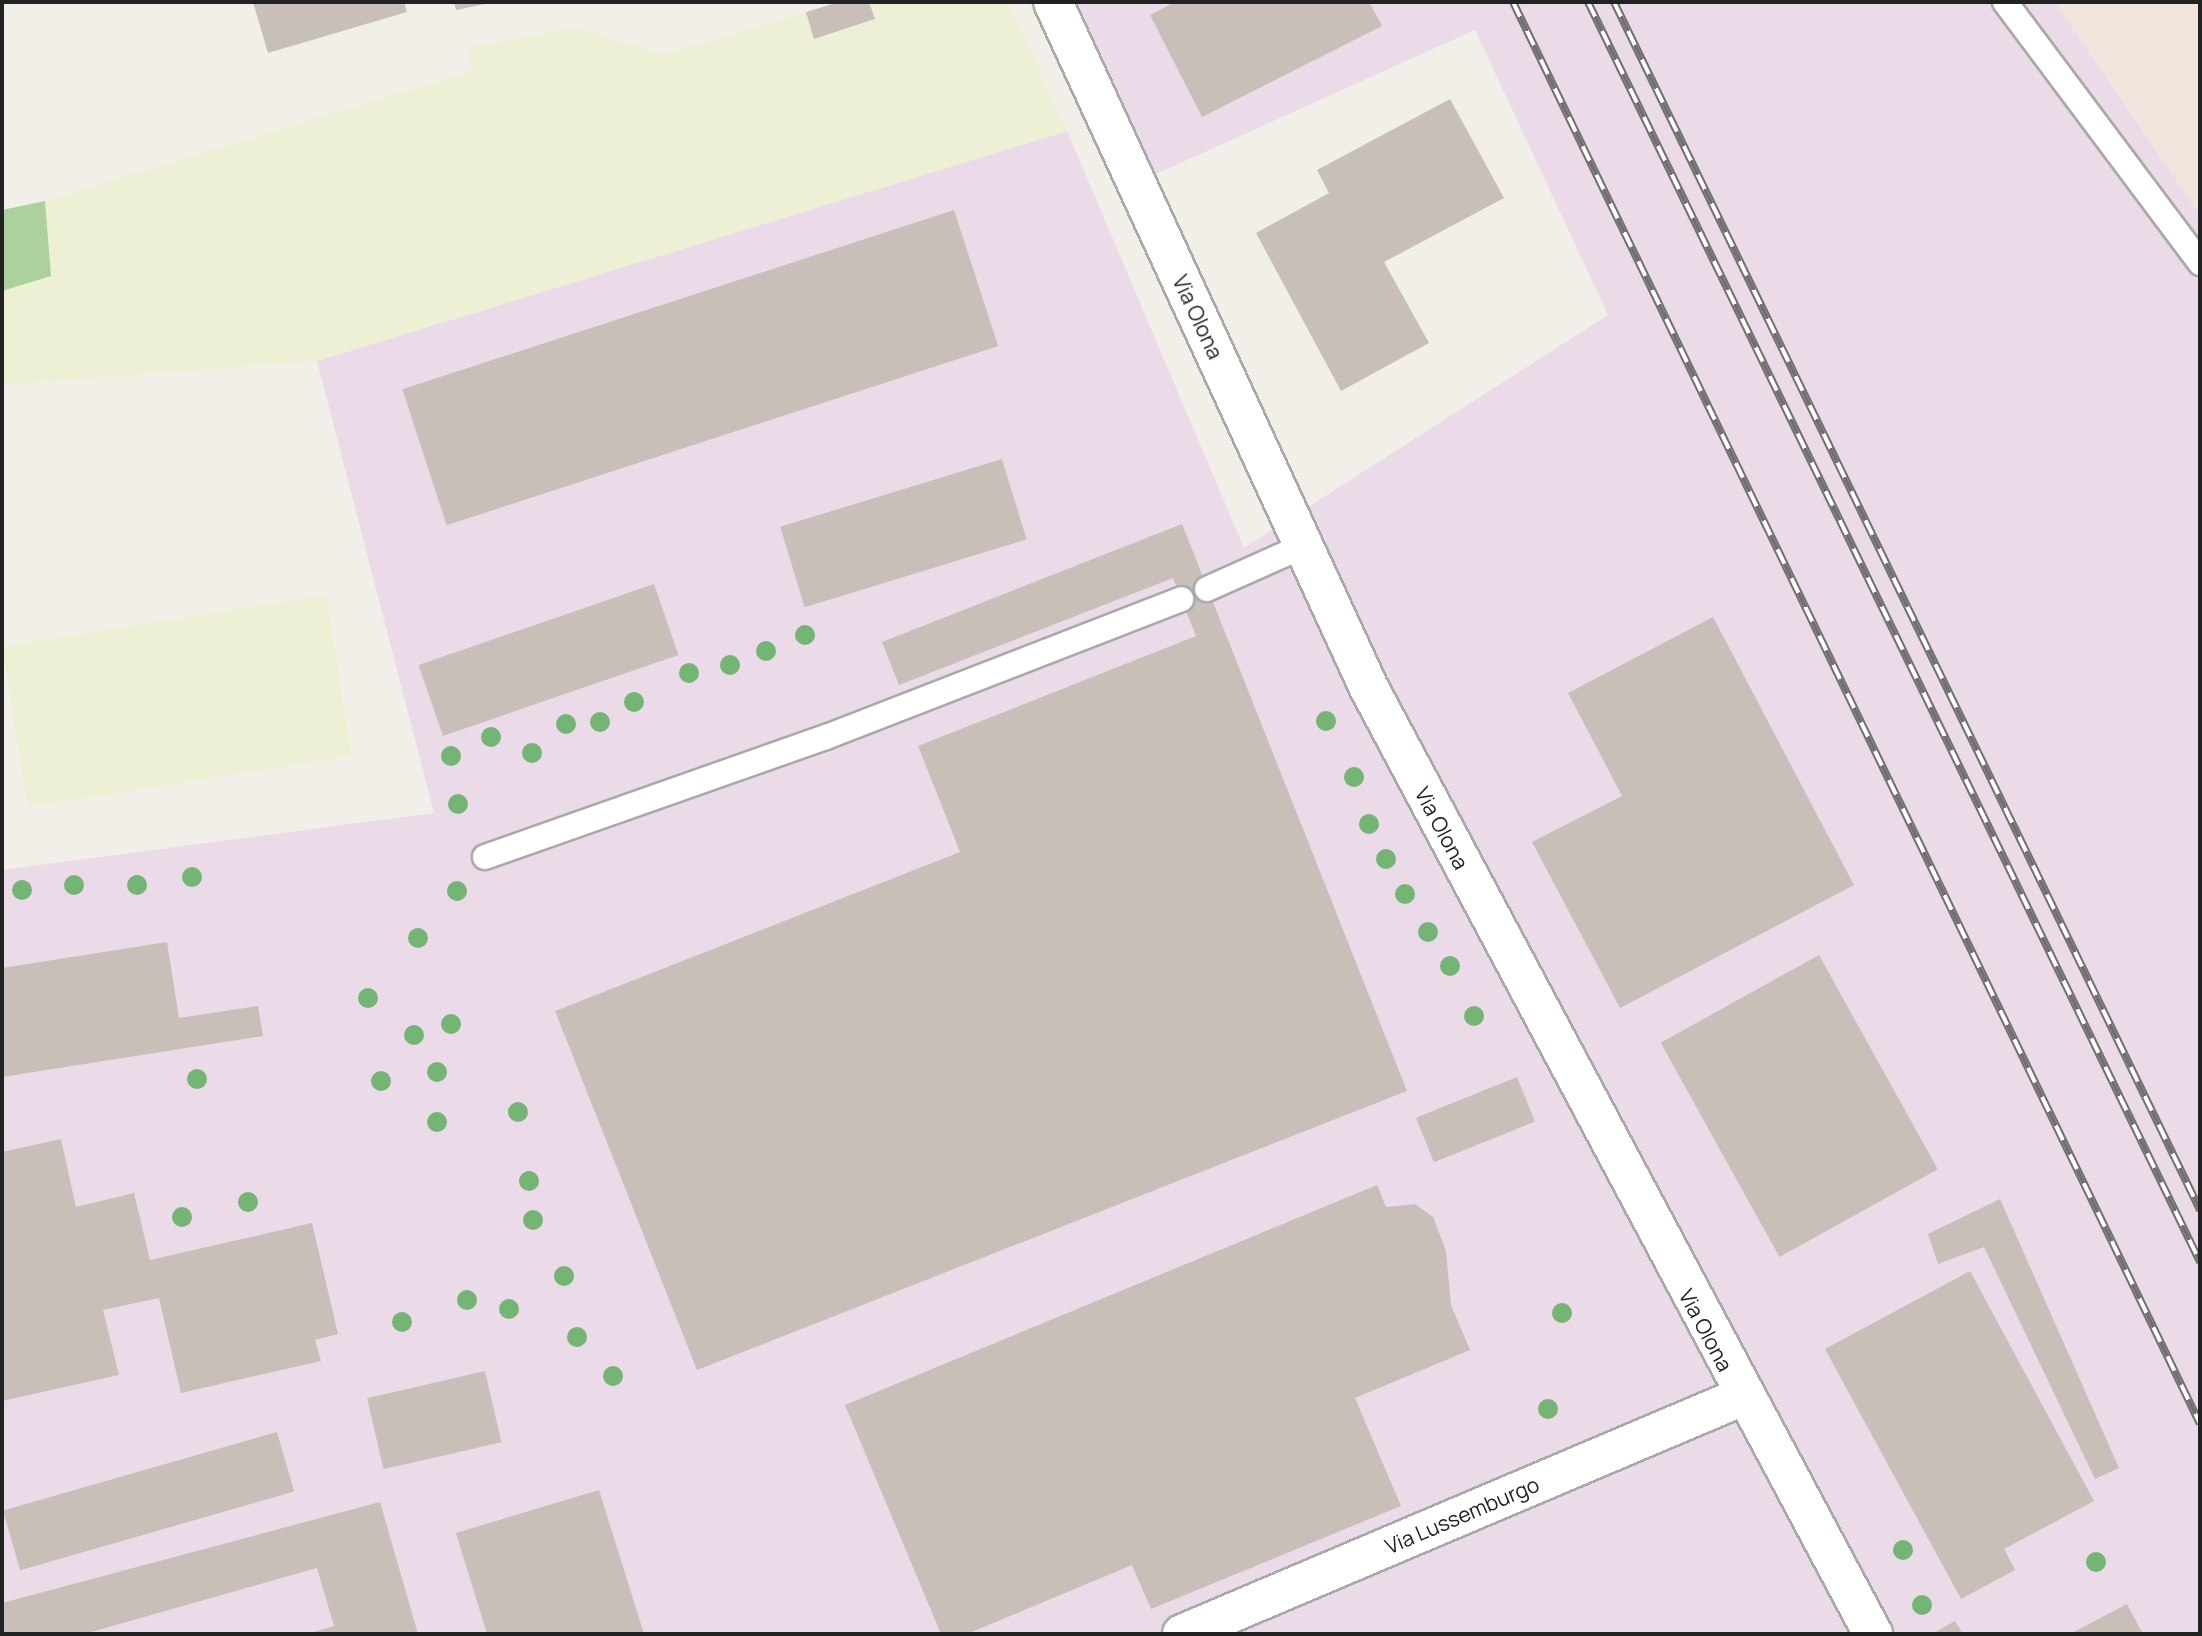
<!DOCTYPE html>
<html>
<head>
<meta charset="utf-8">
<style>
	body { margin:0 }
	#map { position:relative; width:2202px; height:1636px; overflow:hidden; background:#f2efe9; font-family:Manrope,sans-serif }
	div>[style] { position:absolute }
	.industrial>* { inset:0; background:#ebdbe8 }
	.military>* { inset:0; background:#f3e3dd }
	.farmland>* { inset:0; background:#eef0d5; transform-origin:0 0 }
	.forest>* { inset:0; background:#add19e }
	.building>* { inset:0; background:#c7bfb8; transform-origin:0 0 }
	.roads { filter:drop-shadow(2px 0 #a9a9a9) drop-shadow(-2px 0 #a9a9a9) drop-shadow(0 2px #a9a9a9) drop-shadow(0 -2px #a9a9a9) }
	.lane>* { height:24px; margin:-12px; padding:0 12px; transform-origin:12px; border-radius:12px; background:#fff }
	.street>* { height:38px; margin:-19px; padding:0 19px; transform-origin:19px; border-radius:19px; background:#fff }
	.rail>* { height:8px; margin-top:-4px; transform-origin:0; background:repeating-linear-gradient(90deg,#fff 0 16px,#707070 0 32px); box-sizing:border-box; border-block:2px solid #707070 }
	.trees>* { width:20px; height:20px; margin:-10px; border-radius:50%; background:#74b475 }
	span { translate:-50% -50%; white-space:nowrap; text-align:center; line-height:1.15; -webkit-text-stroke:6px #fff; paint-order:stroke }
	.street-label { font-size:21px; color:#222 }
	.frame { position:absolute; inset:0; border:4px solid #222; pointer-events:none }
</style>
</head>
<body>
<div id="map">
	<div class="industrial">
		<i style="clip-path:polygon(1077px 2px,2055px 2px,2200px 215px,2200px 1634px,2px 1634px,2px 870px,434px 813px,317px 361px,1067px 131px,1244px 548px,1608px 315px,1475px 30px,1156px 174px)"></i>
	</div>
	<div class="military">
		<i style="clip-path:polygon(2055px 2px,2200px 2px,2200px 215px)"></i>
	</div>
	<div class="farmland">
		<i style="clip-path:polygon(869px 2px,1008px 2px,1067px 131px,317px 361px,2px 385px,2px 291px,51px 275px,45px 201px,473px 71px,468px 47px,577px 28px,664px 55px,806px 12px,815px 39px,875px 20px)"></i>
		<i style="left:326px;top:595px;width:163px;height:328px;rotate:81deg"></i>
	</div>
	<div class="forest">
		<i style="clip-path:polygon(45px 201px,51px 276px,2px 291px,2px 210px)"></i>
	</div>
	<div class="building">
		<i style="clip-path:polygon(253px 2px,404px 2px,407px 12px,268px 53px)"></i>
		<i style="clip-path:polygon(454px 2px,490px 2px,490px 3px,456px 10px)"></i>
		<i style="clip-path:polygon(839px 2px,869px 2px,875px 19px,814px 39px,806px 12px)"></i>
		<i style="clip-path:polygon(1175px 2px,1369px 2px,1382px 26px,1202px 117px,1150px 15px)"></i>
		<i style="clip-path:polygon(1450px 99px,1504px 198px,1384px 262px,1429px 343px,1341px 391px,1256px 233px,1329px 193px,1317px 170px)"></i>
		<i style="left:954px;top:210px;width:143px;height:580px;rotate:72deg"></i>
		<i style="left:1002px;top:459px;width:84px;height:232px;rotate:73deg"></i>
		<i style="clip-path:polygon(1182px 524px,1407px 1091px,697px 1370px,555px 1011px,960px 852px,918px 746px,1196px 636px,1173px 578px,899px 685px,882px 642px)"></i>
		<i style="left:654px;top:584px;width:75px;height:249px;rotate:71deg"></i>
		<i style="clip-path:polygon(1713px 617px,1854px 885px,1620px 1008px,1532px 842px,1622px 796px,1568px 693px)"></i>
		<i style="clip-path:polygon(167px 942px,179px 1018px,258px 1006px,263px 1036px,2px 1077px,2px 968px)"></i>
		<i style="left:1819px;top:955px;width:245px;height:181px;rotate:61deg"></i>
		<i style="left:1517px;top:1077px;width:48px;height:109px;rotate:68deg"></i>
		<i style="clip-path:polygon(61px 1139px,76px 1207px,134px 1193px,150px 1260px,312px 1223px,338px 1334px,315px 1340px,321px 1361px,181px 1393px,159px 1298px,103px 1310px,119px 1375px,2px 1401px,2px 1152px)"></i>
		<i style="clip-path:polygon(1377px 1185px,1386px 1207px,1415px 1204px,1433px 1217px,1446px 1251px,1451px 1305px,1470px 1350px,1355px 1398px,1401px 1506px,1151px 1609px,1132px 1565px,967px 1634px,941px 1634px,845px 1405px)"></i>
		<i style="clip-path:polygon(2000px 1199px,2119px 1468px,2095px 1479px,1984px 1247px,1938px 1264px,1928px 1234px)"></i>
		<i style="clip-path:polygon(1970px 1271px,2094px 1501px,2004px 1549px,2015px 1570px,1961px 1599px,1825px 1349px)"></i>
		<i style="left:485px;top:1371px;width:73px;height:121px;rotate:77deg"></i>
		<i style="left:277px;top:1432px;width:62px;height:285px;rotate:74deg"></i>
		<i style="clip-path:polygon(599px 1490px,644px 1634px,487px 1634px,456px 1533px)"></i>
		<i style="clip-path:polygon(380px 1502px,418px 1634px,308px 1634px,334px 1626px,317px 1568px,84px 1634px,2px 1634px,2px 1603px)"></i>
		<i style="clip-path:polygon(2127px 1604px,2143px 1634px,2070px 1634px)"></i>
		<i style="clip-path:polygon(1955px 1621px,1963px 1634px,1932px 1634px)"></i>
	</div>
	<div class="roads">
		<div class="lane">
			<i style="left:2005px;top:2px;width:326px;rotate:53.2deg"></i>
			<i style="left:1207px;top:589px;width:105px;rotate:-24.1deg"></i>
			<i style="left:485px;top:857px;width:361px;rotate:-19.4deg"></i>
			<i style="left:826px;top:737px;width:381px;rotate:-21.2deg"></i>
		</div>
		<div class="street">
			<i style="left:1053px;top:2px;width:755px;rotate:65.27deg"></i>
			<i style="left:1369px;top:688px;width:1072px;rotate:61.95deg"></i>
			<i style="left:1182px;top:1634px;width:607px;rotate:-22.98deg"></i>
		</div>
	</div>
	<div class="rail">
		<i style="left:1513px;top:2px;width:1579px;rotate:64.21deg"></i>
		<i style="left:1588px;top:2px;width:1401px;rotate:64.09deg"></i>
		<i style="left:1614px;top:2px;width:1343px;rotate:64.12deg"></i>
	</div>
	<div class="trees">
		<i style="left:805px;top:635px"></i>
		<i style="left:766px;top:651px"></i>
		<i style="left:730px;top:665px"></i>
		<i style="left:689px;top:673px"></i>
		<i style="left:634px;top:702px"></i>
		<i style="left:1326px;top:721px"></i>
		<i style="left:600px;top:722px"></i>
		<i style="left:566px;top:724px"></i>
		<i style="left:491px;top:737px"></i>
		<i style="left:532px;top:753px"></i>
		<i style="left:451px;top:756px"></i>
		<i style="left:1354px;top:777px"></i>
		<i style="left:458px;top:804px"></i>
		<i style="left:1369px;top:824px"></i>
		<i style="left:1386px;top:859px"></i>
		<i style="left:192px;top:877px"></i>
		<i style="left:74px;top:885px"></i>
		<i style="left:137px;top:885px"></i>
		<i style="left:22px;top:890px"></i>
		<i style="left:457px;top:891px"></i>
		<i style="left:1405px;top:894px"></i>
		<i style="left:1428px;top:932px"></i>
		<i style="left:418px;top:938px"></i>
		<i style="left:1450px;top:966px"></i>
		<i style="left:368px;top:998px"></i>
		<i style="left:1474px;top:1016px"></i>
		<i style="left:451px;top:1024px"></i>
		<i style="left:414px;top:1035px"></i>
		<i style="left:437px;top:1072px"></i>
		<i style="left:197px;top:1079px"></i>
		<i style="left:381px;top:1081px"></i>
		<i style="left:518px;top:1112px"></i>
		<i style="left:437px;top:1122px"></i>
		<i style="left:529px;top:1181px"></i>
		<i style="left:248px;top:1202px"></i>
		<i style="left:182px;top:1217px"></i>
		<i style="left:533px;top:1220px"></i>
		<i style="left:564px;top:1276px"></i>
		<i style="left:467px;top:1300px"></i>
		<i style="left:509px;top:1309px"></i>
		<i style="left:1562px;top:1313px"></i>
		<i style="left:402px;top:1322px"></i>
		<i style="left:577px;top:1337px"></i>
		<i style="left:613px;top:1376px"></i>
		<i style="left:1548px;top:1409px"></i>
		<i style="left:1903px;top:1550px"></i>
		<i style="left:2096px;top:1562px"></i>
		<i style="left:1922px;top:1605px"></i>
	</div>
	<div class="street-label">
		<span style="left:1198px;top:317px;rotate:65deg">Via Olona</span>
		<span style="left:1442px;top:828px;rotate:62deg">Via Olona</span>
		<span style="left:1706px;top:1330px;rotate:62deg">Via Olona</span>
		<span style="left:1462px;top:1515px;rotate:-23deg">Via Lussemburgo</span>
	</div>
	<div class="frame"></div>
</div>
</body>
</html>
